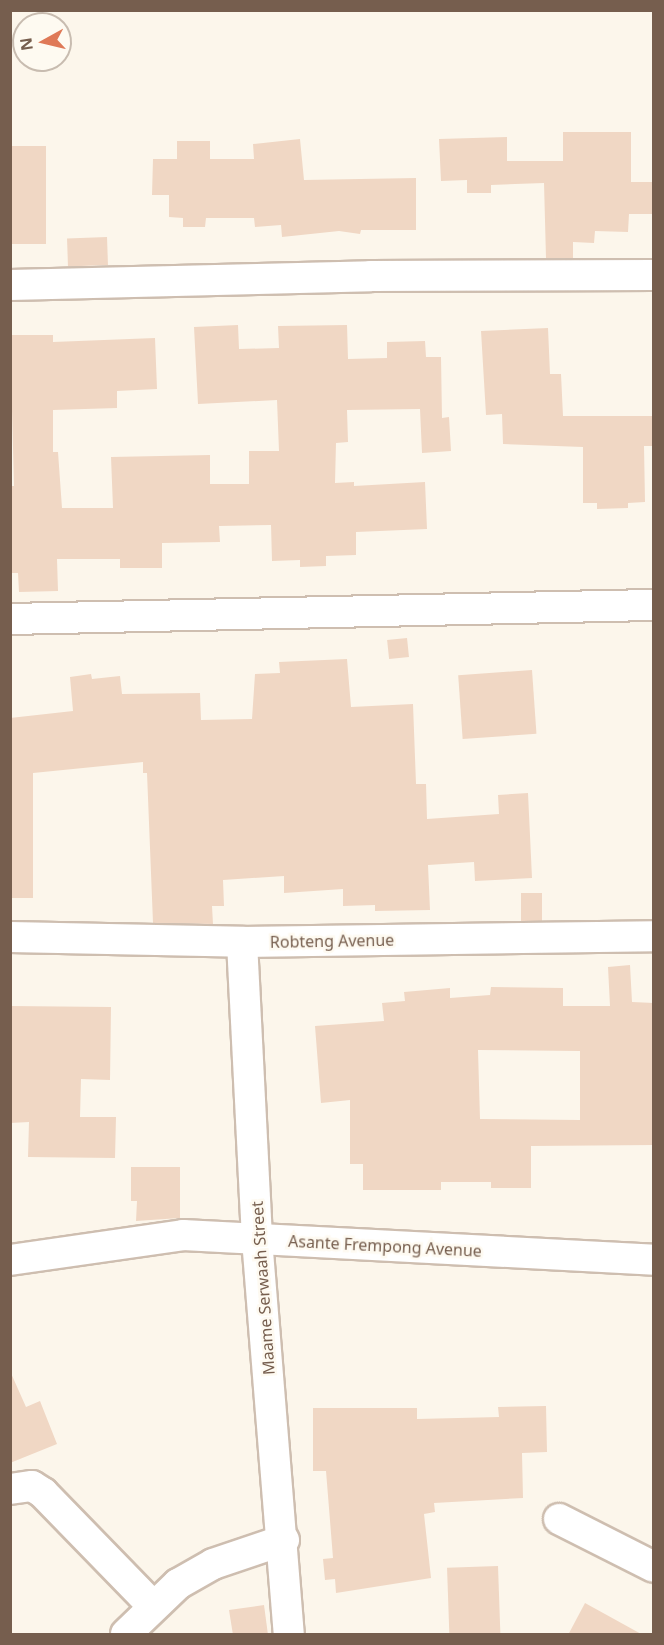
<!DOCTYPE html>
<html>
<head>
<meta charset="utf-8">
<style>
	body { margin:0 }
	#map { position:relative; width:664px; height:1645px; overflow:hidden; background:#fcf6eb; font-family:"Noto Sans",sans-serif }
	div>[style] { position:absolute }
	.building>* { inset:0; background:#f0d7c4; transform-origin:0 0 }
	.roads { filter:drop-shadow(2px 0 #cebeb0) drop-shadow(-2px 0 #cebeb0) drop-shadow(0 2px #cebeb0) drop-shadow(0 -2px #cebeb0) }
	.minor>* { height:30px; margin:-15px; padding:0 15px; transform-origin:15px; border-radius:15px; background:#fff }
	span { translate:-50% -50%; white-space:nowrap; text-align:center; line-height:1.15; -webkit-text-stroke:5px #fefaf1; paint-order:stroke }
	.street-label { font-size:16px; color:#765e4e }
	.frame { position:absolute; inset:0; border:12px solid #765e4e; pointer-events:none }
	.north { position:absolute; left:12px; top:12px; width:60px; height:60px; box-sizing:border-box; background:#fefaf1; border:2px solid #c8bcb0; border-radius:50%; rotate:262deg; font-size:16px; font-weight:700; line-height:24px; text-align:center; color:#765e4e }
	.north::after { content:''; display:block; margin:auto; width:21px; height:27px; background:#df7957; clip-path:polygon(50% 0,100% 100%,50% 72%,0 100%) }
</style>
</head>
<body>
<div id="map">
	<div class="building">
		<i style="clip-path:polygon(563px 132px,631px 132px,631px 182px,654px 182px,654px 214px,629px 214px,628px 232px,595px 231px,594px 243px,573px 242px,573px 258px,546px 258px,544px 183px,491px 185px,491px 193px,467px 193px,467px 180px,441px 181px,439px 139px,507px 137px,507px 161px,563px 161px)"></i>
		<i style="clip-path:polygon(300px 139px,304px 180px,416px 178px,416px 230px,361px 230px,360px 234px,339px 231px,282px 237px,281px 225px,255px 227px,254px 218px,206px 218px,205px 227px,183px 227px,183px 218px,169px 217px,169px 195px,152px 195px,153px 159px,177px 159px,177px 141px,210px 141px,210px 159px,254px 159px,253px 144px)"></i>
		<i style="left:10px;top:146px;width:36px;height:98px"></i>
		<i style="left:107px;top:237px;width:28px;height:40px;rotate:88deg"></i>
		<i style="clip-path:polygon(238px 325px,239px 349px,279px 348px,278px 326px,347px 325px,348px 359px,387px 358px,387px 342px,425px 341px,426px 357px,441px 357px,442px 418px,449px 417px,451px 451px,422px 453px,420px 409px,347px 410px,348px 442px,336px 443px,335px 483px,354px 482px,354px 486px,425px 482px,427px 529px,356px 532px,356px 555px,326px 556px,326px 566px,300px 567px,300px 560px,272px 561px,271px 525px,219px 526px,220px 542px,162px 543px,162px 568px,120px 568px,120px 559px,57px 559px,58px 591px,19px 592px,18px 573px,10px 573px,10px 486px,14px 486px,10px 335px,53px 335px,53px 342px,155px 338px,157px 389px,117px 391px,117px 408px,53px 410px,53px 452px,58px 452px,62px 508px,113px 508px,111px 457px,210px 455px,210px 484px,249px 484px,249px 451px,279px 451px,277px 400px,198px 404px,194px 327px)"></i>
		<i style="clip-path:polygon(548px 328px,550px 374px,561px 374px,563px 416px,654px 416px,654px 446px,644px 446px,645px 502px,628px 503px,628px 508px,597px 509px,597px 503px,583px 503px,583px 447px,503px 444px,502px 414px,486px 415px,481px 331px)"></i>
		<i style="left:407px;top:638px;width:19px;height:20px;rotate:84deg"></i>
		<i style="clip-path:polygon(347px 659px,351px 707px,413px 704px,416px 784px,426px 784px,427px 819px,499px 814px,498px 795px,528px 793px,532px 878px,475px 881px,474px 862px,428px 865px,430px 910px,375px 911px,375px 905px,343px 906px,343px 889px,284px 893px,284px 876px,223px 880px,224px 906px,212px 906px,213px 924px,153px 923px,147px 773px,143px 773px,143px 762px,33px 773px,33px 898px,10px 898px,10px 718px,73px 711px,70px 677px,91px 674px,92px 679px,120px 676px,122px 694px,200px 693px,201px 720px,252px 719px,255px 674px,280px 673px,279px 662px)"></i>
		<i style="left:532px;top:670px;width:64px;height:74px;rotate:86deg"></i>
		<i style="left:521px;top:893px;width:21px;height:28px"></i>
		<i style="clip-path:polygon(evenodd,630px 965px,632px 1002px,654px 1003px,654px 1145px,531px 1146px,531px 1188px,491px 1188px,491px 1182px,441px 1182px,441px 1190px,363px 1190px,363px 1164px,350px 1164px,350px 1100px,321px 1103px,315px 1026px,384px 1021px,382px 1003px,405px 1001px,404px 992px,450px 988px,450px 998px,490px 995px,491px 987px,563px 988px,563px 1006px,610px 1006px,608px 967px,630px 965px,478px 1050px,580px 1051px,580px 1120px,480px 1119px,478px 1050px)"></i>
		<i style="clip-path:polygon(10px 1006px,111px 1007px,110px 1080px,81px 1079px,80px 1117px,116px 1117px,115px 1158px,28px 1157px,29px 1122px,10px 1123px)"></i>
		<i style="clip-path:polygon(131px 1167px,180px 1167px,180px 1218px,136px 1221px,137px 1201px,131px 1201px)"></i>
		<i style="clip-path:polygon(10px 1371px,26px 1407px,40px 1401px,57px 1444px,10px 1463px)"></i>
		<i style="clip-path:polygon(546px 1406px,547px 1452px,522px 1453px,523px 1498px,434px 1503px,435px 1512px,424px 1514px,431px 1578px,336px 1593px,335px 1579px,325px 1580px,323px 1559px,333px 1558px,326px 1471px,313px 1471px,313px 1408px,417px 1408px,417px 1419px,499px 1417px,498px 1407px)"></i>
		<i style="left:498px;top:1566px;width:69px;height:51px;rotate:88deg"></i>
		<i style="clip-path:polygon(585px 1603px,643px 1635px,568px 1635px)"></i>
		<i style="clip-path:polygon(264px 1605px,268px 1635px,233px 1635px,229px 1610px)"></i>
	</div>
	<div class="roads">
		<div class="minor">
			<i style="left:10px;top:285px;width:361px;rotate:-1.4deg"></i>
			<i style="left:371px;top:276px;width:283px;rotate:-0.2deg"></i>
			<i style="left:10px;top:619px;width:644px;rotate:-1.25deg"></i>
			<i style="left:10px;top:937px;width:232px;rotate:1.2deg"></i>
			<i style="left:242px;top:942px;width:412px;rotate:-0.8deg"></i>
			<i style="left:242px;top:942px;width:297px;rotate:87.1deg"></i>
			<i style="left:257px;top:1239px;width:396px;rotate:85.4deg"></i>
			<i style="left:10px;top:1260px;width:175px;rotate:-8.2deg"></i>
			<i style="left:183px;top:1235px;width:472px;rotate:3deg"></i>
			<i style="left:10px;top:1489px;width:22px;rotate:-8deg"></i>
			<i style="left:32px;top:1486px;width:13px;rotate:32deg"></i>
			<i style="left:43px;top:1493px;width:158px;rotate:45.8deg"></i>
			<i style="left:559px;top:1519px;width:106px;rotate:26.8deg"></i>
			<i style="left:126px;top:1634px;width:72px;rotate:-43.9deg"></i>
			<i style="left:178px;top:1584px;width:40px;rotate:-29.7deg"></i>
			<i style="left:213px;top:1564px;width:75px;rotate:-18.7deg"></i>
		</div>
	</div>
	<div class="street-label">
		<span style="left:332px;top:941px;rotate:-1deg">Robteng Avenue</span>
		<span style="left:385px;top:1246px;rotate:3deg">Asante Frempong Avenue</span>
		<span style="left:263px;top:1288px;rotate:-94deg">Maame Serwaah Street</span>
	</div>
	<div class="frame"></div>
	<div class="north">N</div>
</div>
</body>
</html>
